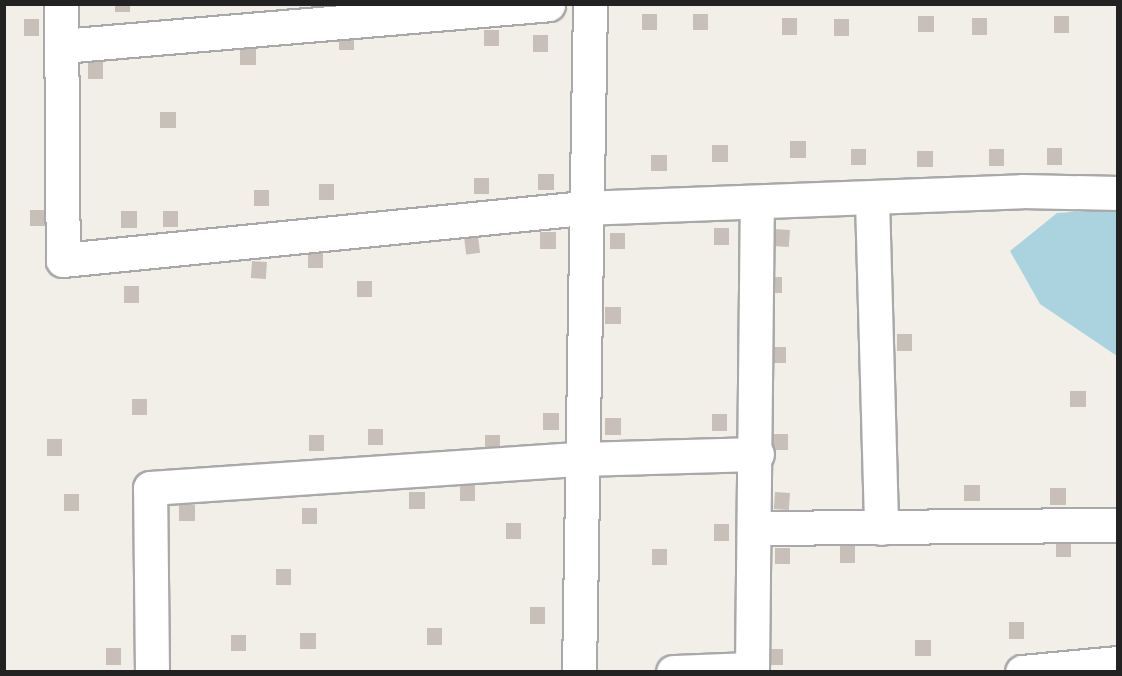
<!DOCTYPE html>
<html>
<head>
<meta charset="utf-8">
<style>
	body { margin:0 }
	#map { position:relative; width:1122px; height:676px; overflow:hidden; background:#f2efe9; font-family:Mulish,sans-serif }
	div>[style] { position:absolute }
	.water>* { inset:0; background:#aad3df }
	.building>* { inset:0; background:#c7bfb8; transform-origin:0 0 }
	.roads { filter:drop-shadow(2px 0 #a9a9a9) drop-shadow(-2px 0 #a9a9a9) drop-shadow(0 2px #a9a9a9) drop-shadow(0 -2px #a9a9a9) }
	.minor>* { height:33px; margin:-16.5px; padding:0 16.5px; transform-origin:16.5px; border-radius:16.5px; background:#fff }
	span { translate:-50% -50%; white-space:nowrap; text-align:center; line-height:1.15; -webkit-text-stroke:6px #fff; paint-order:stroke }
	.frame { position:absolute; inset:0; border:6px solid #222; pointer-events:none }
</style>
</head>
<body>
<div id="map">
	<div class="water">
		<i style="clip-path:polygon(1117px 209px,1117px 356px,1040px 304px,1010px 251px,1057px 213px)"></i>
	</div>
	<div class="building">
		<i style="left:115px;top:4px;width:15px;height:8px"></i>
		<i style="left:642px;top:14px;width:15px;height:16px"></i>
		<i style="left:693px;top:14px;width:15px;height:16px"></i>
		<i style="left:918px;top:16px;width:16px;height:16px"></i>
		<i style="left:1054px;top:16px;width:15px;height:17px"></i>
		<i style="left:782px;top:18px;width:15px;height:17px"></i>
		<i style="left:972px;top:18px;width:15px;height:17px"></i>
		<i style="left:24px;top:19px;width:15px;height:17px"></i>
		<i style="left:834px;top:19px;width:15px;height:17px"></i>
		<i style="left:484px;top:30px;width:15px;height:16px"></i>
		<i style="left:339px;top:34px;width:15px;height:16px"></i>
		<i style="left:548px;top:35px;width:17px;height:15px;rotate:90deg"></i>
		<i style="left:240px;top:49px;width:16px;height:16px"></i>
		<i style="left:88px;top:62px;width:15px;height:17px"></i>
		<i style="left:160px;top:112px;width:16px;height:16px"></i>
		<i style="left:790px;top:141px;width:16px;height:17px"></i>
		<i style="left:728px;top:145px;width:17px;height:16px;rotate:90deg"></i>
		<i style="left:1047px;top:148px;width:15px;height:17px"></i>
		<i style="left:851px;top:149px;width:15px;height:16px"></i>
		<i style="left:989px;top:149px;width:15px;height:17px"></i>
		<i style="left:917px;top:151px;width:16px;height:16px"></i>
		<i style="left:651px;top:155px;width:16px;height:16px"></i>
		<i style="left:538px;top:174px;width:16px;height:16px"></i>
		<i style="left:474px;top:178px;width:15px;height:16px"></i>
		<i style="left:319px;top:184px;width:15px;height:16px"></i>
		<i style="left:254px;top:190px;width:15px;height:16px"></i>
		<i style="left:30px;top:210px;width:15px;height:16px"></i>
		<i style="left:121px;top:211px;width:16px;height:17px"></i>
		<i style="left:163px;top:211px;width:15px;height:16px"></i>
		<i style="left:714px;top:228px;width:15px;height:17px"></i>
		<i style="left:774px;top:229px;width:16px;height:17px;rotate:4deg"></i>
		<i style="left:540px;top:232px;width:16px;height:17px"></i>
		<i style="left:610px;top:233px;width:15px;height:16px"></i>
		<i style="left:478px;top:236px;width:17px;height:14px;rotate:83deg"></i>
		<i style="left:308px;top:251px;width:15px;height:17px"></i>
		<i style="left:252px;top:261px;width:15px;height:17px;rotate:4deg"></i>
		<i style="left:767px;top:277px;width:15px;height:16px"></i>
		<i style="left:357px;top:281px;width:15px;height:16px"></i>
		<i style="left:124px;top:286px;width:15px;height:17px"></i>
		<i style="left:605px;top:307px;width:16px;height:17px"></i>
		<i style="left:897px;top:334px;width:15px;height:17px"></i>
		<i style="left:771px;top:347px;width:15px;height:16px"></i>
		<i style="left:1070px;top:391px;width:16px;height:16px"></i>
		<i style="left:132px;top:399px;width:15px;height:16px"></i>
		<i style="left:543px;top:413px;width:16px;height:17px"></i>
		<i style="left:712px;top:414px;width:15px;height:17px"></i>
		<i style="left:605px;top:418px;width:16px;height:17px"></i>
		<i style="left:368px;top:429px;width:15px;height:16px"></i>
		<i style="left:772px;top:434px;width:16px;height:16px"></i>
		<i style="left:309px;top:435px;width:15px;height:16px"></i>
		<i style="left:485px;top:435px;width:15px;height:16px"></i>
		<i style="left:47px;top:439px;width:15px;height:17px"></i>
		<i style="left:460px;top:484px;width:15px;height:17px"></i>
		<i style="left:964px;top:485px;width:16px;height:16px"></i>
		<i style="left:1050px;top:488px;width:16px;height:17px"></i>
		<i style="left:409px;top:492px;width:16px;height:17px"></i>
		<i style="left:775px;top:492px;width:15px;height:17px;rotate:4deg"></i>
		<i style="left:64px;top:494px;width:15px;height:17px"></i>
		<i style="left:179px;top:505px;width:16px;height:16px"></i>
		<i style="left:302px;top:508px;width:15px;height:16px"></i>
		<i style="left:506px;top:523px;width:15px;height:16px"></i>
		<i style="left:714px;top:524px;width:15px;height:17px"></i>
		<i style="left:1056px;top:541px;width:15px;height:16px"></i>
		<i style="left:840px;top:546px;width:15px;height:17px"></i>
		<i style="left:775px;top:548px;width:15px;height:16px"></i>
		<i style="left:652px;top:549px;width:15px;height:16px"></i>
		<i style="left:276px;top:569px;width:15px;height:16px"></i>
		<i style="left:530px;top:607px;width:15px;height:17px"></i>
		<i style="left:1009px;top:622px;width:15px;height:17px"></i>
		<i style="left:427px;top:628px;width:15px;height:17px"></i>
		<i style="left:300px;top:633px;width:16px;height:16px"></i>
		<i style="left:231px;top:635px;width:15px;height:16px"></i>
		<i style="left:915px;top:640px;width:16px;height:16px"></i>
		<i style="left:106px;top:648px;width:15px;height:17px"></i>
		<i style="left:768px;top:649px;width:15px;height:16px"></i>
	</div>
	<div class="roads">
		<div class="minor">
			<i style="left:61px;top:4px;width:256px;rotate:89.6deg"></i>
			<i style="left:63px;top:260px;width:523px;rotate:-5.71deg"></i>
			<i style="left:583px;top:208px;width:439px;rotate:-2.2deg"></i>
			<i style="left:1022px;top:191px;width:96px;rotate:1.2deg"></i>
			<i style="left:62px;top:46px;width:488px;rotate:-4.9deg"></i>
			<i style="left:872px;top:200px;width:328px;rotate:88.4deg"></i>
			<i style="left:757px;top:528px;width:361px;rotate:-0.5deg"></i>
			<i style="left:152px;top:672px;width:184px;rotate:-90.6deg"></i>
			<i style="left:150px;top:488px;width:431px;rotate:-3.9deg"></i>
			<i style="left:580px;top:459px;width:177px;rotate:-1.6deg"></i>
			<i style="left:579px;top:672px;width:668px;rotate:-89.06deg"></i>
			<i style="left:673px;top:672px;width:79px;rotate:-2.2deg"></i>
			<i style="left:752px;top:669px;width:465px;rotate:-89.4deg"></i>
			<i style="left:1022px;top:672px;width:96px;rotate:-5.4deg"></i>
		</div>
	</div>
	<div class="frame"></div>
</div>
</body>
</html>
